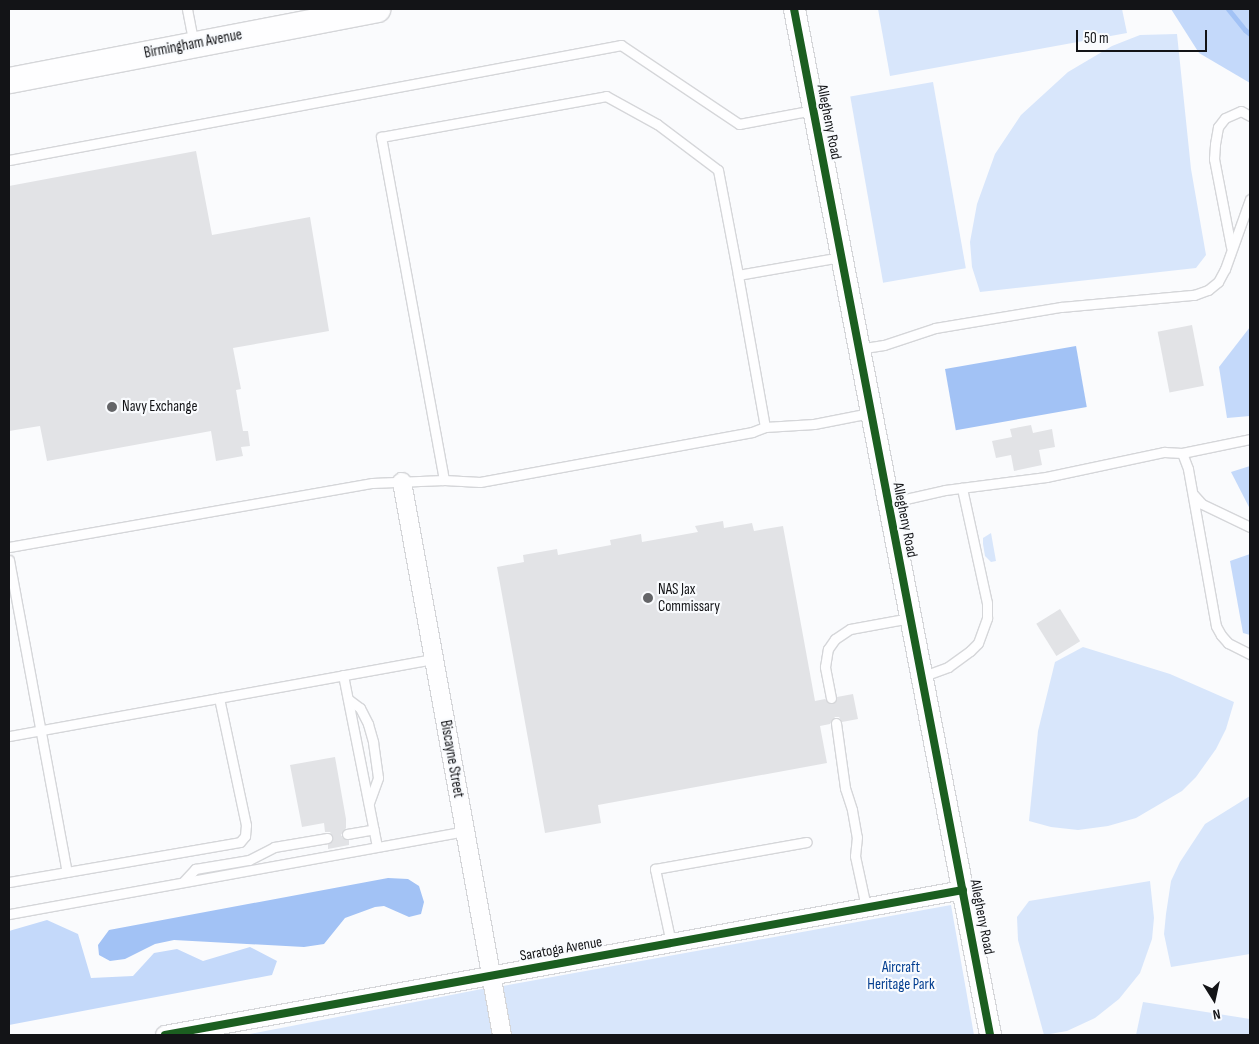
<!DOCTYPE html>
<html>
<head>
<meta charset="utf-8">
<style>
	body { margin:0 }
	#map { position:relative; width:1259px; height:1044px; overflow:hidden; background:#fafbfd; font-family:"Sofia Sans Condensed",sans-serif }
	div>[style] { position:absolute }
	.green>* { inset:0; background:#d8e6fb; transform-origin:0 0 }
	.forest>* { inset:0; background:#c4d9fa }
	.water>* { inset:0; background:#a2c2f5; transform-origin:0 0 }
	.stream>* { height:5px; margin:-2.5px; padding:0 2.5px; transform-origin:2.5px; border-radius:2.5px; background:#a2c2f5 }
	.building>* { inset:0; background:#e2e3e6; transform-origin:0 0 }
	.roads { filter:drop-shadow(1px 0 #d5d6d9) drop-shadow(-1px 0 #d5d6d9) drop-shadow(0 1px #d5d6d9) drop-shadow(0 -1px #d5d6d9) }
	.service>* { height:9px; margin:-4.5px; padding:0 4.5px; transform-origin:4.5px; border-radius:4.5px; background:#fefeff }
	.minor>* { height:18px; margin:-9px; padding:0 9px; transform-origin:9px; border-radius:9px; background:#fefeff }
	.tertiary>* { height:21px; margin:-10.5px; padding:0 10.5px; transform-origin:10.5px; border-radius:10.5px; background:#fefeff }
	.secondary>* { height:25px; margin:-12.5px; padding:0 12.5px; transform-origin:12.5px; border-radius:12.5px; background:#fefeff }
	.cycleway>* { height:8px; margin:-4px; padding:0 4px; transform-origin:4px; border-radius:4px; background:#1b5e20 }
	.dots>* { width:14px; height:14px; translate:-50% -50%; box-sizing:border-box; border:2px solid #f9fbfe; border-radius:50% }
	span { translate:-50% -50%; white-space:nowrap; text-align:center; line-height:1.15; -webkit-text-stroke:4.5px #f9fbfe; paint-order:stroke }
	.street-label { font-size:15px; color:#131417 }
	.poi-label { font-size:15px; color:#131417 }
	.left { translate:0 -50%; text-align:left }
	.park-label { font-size:15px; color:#033e90 }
	.frame { position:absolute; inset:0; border:10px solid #131417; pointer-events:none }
	.north { position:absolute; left:1189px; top:974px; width:50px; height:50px; -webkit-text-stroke:4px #f9fbfe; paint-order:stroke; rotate:170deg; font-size:14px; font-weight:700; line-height:20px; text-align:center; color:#131417 }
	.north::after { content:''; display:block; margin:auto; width:18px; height:22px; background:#131417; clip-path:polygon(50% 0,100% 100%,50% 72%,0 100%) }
	.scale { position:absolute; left:1076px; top:30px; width:131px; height:22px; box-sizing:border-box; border:2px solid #131417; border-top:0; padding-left:6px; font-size:15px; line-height:18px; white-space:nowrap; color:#131417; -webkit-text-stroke:4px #f9fbfe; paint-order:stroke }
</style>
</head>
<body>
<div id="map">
	<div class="green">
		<i style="clip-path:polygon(878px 9px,1122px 9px,1127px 33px,890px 76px)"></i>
		<i style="clip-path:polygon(1177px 34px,1191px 169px,1206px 255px,1196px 268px,980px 292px,972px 267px,970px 242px,977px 204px,995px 154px,1021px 115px,1068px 72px,1112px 46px,1140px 35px)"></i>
		<i style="left:933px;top:82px;width:189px;height:84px;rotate:80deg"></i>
		<i style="clip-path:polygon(991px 533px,996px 561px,991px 562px,985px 556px,983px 544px,983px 538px)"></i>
		<i style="clip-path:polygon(1083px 647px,1170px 674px,1234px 702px,1226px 729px,1216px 749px,1196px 777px,1182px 791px,1136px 818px,1108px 826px,1078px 830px,1051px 827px,1029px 821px,1038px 731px,1055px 662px)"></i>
		<i style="clip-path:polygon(1250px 796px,1250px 954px,1171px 967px,1164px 934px,1166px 914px,1171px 881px,1180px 862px,1205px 824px)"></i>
		<i style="clip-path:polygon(1150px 881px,1154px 918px,1152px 939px,1140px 973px,1119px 999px,1095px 1018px,1067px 1031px,1044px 1035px,1018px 940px,1017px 917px,1029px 901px)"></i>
		<i style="clip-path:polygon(951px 905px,974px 1035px,512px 1035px,503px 986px)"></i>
		<i style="clip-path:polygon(487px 988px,496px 1035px,245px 1035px)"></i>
		<i style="clip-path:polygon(1143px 1002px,1250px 1019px,1250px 1035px,1136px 1035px)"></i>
	</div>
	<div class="forest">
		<i style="clip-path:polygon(1171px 9px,1250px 9px,1250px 83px,1199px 53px)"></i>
		<i style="clip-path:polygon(1250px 327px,1250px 416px,1227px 418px,1219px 367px)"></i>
		<i style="clip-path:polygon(1250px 466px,1250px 509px,1231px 472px)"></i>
		<i style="clip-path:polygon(1250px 554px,1250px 635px,1243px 633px,1230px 561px)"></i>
		<i style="clip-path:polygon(47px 920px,78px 934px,91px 978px,133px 976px,154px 953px,177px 949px,203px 961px,250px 947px,277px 961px,272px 975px,9px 1025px,9px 931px)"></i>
	</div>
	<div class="water">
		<i style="left:1076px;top:346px;width:62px;height:133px;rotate:80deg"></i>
		<i style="clip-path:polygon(388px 878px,408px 879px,419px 886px,424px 902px,421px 914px,409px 917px,384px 906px,375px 907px,345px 918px,324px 944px,304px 947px,174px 940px,155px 944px,125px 959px,110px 961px,99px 955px,98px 945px,109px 930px)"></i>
	</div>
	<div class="stream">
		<i style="left:1228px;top:9px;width:27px;rotate:51deg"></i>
		<i style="left:1245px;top:30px;width:6px;rotate:39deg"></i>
	</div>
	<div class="building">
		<i style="clip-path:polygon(196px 151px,212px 235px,310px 217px,329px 331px,233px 348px,241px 389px,236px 390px,243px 431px,248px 431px,250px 446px,241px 447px,243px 456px,216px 461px,211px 431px,47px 461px,40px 426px,9px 431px,9px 186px)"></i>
		<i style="left:1192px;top:325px;width:62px;height:35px;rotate:79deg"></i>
		<i style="clip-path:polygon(1031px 425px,1033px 433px,1052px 429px,1055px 447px,1039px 450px,1042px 465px,1014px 471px,1011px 455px,996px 458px,992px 441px,1012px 437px,1010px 429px)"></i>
		<i style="clip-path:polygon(723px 521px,724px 528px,752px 523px,754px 531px,783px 526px,815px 701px,825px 699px,832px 704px,835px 702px,837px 697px,853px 694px,858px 719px,842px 722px,839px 717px,835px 717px,830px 724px,820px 726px,827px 763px,598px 805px,601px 823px,545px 833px,497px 567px,524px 562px,523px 555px,557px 549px,558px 555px,611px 545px,610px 540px,641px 534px,642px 542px,698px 532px,695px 526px)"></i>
		<i style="left:1060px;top:609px;width:38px;height:28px;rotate:58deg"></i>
		<i style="clip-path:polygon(335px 757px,346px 819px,346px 828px,341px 835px,343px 838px,349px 840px,349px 845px,328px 849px,328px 844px,333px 841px,333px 836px,330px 832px,325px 832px,324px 823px,302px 827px,290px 765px)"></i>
	</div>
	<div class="roads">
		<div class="service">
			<i style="left:187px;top:9px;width:36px;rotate:79deg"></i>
			<i style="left:9px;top:160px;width:623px;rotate:-10.64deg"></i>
			<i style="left:621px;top:45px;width:142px;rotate:33.8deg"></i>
			<i style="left:739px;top:124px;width:75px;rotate:-10.7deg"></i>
			<i style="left:1231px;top:247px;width:90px;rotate:-100.9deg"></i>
			<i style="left:1214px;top:159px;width:15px;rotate:-86deg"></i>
			<i style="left:1215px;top:144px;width:17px;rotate:-80deg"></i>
			<i style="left:1218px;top:127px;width:11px;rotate:-52deg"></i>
			<i style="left:1225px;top:118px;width:17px;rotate:-24deg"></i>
			<i style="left:1241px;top:111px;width:10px;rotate:29deg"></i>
			<i style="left:858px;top:349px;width:26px;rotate:-9deg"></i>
			<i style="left:884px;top:345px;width:54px;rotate:-18.4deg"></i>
			<i style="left:935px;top:328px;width:128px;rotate:-9.5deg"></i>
			<i style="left:1061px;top:307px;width:134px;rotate:-5.2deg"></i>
			<i style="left:1194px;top:295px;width:15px;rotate:-20deg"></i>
			<i style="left:1208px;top:290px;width:13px;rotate:-39deg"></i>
			<i style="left:1218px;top:282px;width:15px;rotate:-62deg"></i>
			<i style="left:1225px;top:269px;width:74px;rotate:-70.3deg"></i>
			<i style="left:765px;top:427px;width:154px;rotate:-100.1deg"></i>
			<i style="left:738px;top:275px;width:105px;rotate:-9.9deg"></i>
			<i style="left:1182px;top:453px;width:17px;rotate:69deg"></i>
			<i style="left:1188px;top:469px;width:159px;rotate:79.9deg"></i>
			<i style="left:1216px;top:626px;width:10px;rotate:61deg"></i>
			<i style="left:1221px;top:635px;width:11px;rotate:49deg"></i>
			<i style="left:1228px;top:643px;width:25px;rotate:27deg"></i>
			<i style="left:444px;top:480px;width:349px;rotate:-100.4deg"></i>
			<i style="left:381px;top:137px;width:229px;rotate:-10.3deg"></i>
			<i style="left:606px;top:96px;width:58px;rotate:28.8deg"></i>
			<i style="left:657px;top:124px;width:76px;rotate:37deg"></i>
			<i style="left:718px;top:170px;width:107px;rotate:79.2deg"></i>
			<i style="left:1193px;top:494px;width:13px;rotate:48deg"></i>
			<i style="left:1202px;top:504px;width:53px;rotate:25.6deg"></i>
			<i style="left:888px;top:503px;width:58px;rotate:-12.8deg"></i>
			<i style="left:945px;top:490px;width:102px;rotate:-7.3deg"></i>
			<i style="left:1046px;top:477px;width:121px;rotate:-12deg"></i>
			<i style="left:1164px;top:452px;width:18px;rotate:3deg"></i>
			<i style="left:1182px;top:453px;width:69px;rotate:-11.6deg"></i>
			<i style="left:9px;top:547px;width:369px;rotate:-10deg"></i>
			<i style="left:372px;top:483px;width:72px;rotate:-2.4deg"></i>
			<i style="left:444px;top:480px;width:36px;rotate:3deg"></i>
			<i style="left:480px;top:482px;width:277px;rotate:-10.4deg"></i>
			<i style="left:752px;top:432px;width:14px;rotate:-21deg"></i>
			<i style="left:765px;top:427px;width:49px;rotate:-3.5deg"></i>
			<i style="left:814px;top:424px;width:57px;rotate:-11.1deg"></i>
			<i style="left:9px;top:560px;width:317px;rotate:79.5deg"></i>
			<i style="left:343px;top:675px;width:174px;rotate:78.8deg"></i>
			<i style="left:921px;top:677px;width:29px;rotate:-20deg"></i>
			<i style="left:948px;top:667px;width:27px;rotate:-36deg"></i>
			<i style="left:970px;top:651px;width:11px;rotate:-45deg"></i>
			<i style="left:978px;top:643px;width:27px;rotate:-70deg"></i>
			<i style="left:987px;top:618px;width:15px;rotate:-90deg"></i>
			<i style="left:987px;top:603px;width:118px;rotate:-102.3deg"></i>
			<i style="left:831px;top:698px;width:32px;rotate:-101deg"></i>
			<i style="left:825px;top:667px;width:18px;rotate:-81deg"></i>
			<i style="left:828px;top:649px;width:12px;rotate:-55deg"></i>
			<i style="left:835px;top:639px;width:18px;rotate:-34deg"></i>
			<i style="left:850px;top:629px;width:61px;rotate:-10.4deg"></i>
			<i style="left:348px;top:699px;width:15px;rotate:37deg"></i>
			<i style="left:360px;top:708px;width:18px;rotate:63deg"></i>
			<i style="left:368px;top:724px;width:19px;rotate:74deg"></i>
			<i style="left:373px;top:742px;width:36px;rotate:82deg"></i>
			<i style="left:378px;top:778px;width:27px;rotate:110deg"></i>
			<i style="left:836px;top:723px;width:66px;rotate:82.1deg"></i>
			<i style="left:845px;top:788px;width:23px;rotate:72deg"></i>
			<i style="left:852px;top:810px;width:27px;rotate:80deg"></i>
			<i style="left:857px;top:837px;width:19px;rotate:96deg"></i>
			<i style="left:855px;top:856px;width:52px;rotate:77.8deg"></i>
			<i style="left:9px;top:736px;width:432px;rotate:-10.3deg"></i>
			<i style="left:347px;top:834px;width:27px;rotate:-10deg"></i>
			<i style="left:9px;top:882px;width:234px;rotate:-9.8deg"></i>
			<i style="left:240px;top:842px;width:8px;rotate:-50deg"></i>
			<i style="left:245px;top:836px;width:11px;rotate:-85deg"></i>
			<i style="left:246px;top:825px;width:130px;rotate:-102deg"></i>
			<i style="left:183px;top:882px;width:18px;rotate:-47deg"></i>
			<i style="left:195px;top:869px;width:55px;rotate:-9.5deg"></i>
			<i style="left:249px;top:860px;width:28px;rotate:-27deg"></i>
			<i style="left:274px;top:847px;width:54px;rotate:-9.6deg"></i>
			<i style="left:9px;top:914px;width:463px;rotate:-10.3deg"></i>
			<i style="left:671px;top:943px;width:76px;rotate:-102.2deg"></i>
			<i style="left:655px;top:869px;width:154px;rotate:-10.1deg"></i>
		</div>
		<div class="minor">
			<i style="left:402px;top:482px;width:562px;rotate:79.75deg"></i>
			<i style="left:165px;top:1035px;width:811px;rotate:-10.3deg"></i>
		</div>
		<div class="tertiary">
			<i style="left:794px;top:9px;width:1045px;rotate:79.18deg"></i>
		</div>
		<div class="secondary">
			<i style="left:9px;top:80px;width:375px;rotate:-10.9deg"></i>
		</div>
	</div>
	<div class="cycleway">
		<i style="left:794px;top:9px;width:1045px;rotate:79.18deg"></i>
		<i style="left:165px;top:1035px;width:811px;rotate:-10.3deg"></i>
	</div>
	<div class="dots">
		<i style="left:112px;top:407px;background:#646568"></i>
		<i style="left:648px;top:598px;background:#646568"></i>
	</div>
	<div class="street-label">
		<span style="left:193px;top:44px;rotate:-11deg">Birmingham Avenue</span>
		<span style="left:829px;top:122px;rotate:79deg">Allegheny Road</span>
		<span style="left:905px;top:520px;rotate:79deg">Allegheny Road</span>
		<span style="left:452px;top:759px;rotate:80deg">Biscayne Street</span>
		<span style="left:982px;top:917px;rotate:79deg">Allegheny Road</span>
		<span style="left:561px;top:949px;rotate:-10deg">Saratoga Avenue</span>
	</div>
	<div class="poi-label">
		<span class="left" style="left:122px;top:407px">Navy Exchange</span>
		<span class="left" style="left:658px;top:598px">NAS Jax<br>Commissary</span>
	</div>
	<div class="park-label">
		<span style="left:901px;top:976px">Aircraft<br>Heritage Park</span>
	</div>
	<div class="frame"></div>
	<div class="north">N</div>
	<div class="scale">50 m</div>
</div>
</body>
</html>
